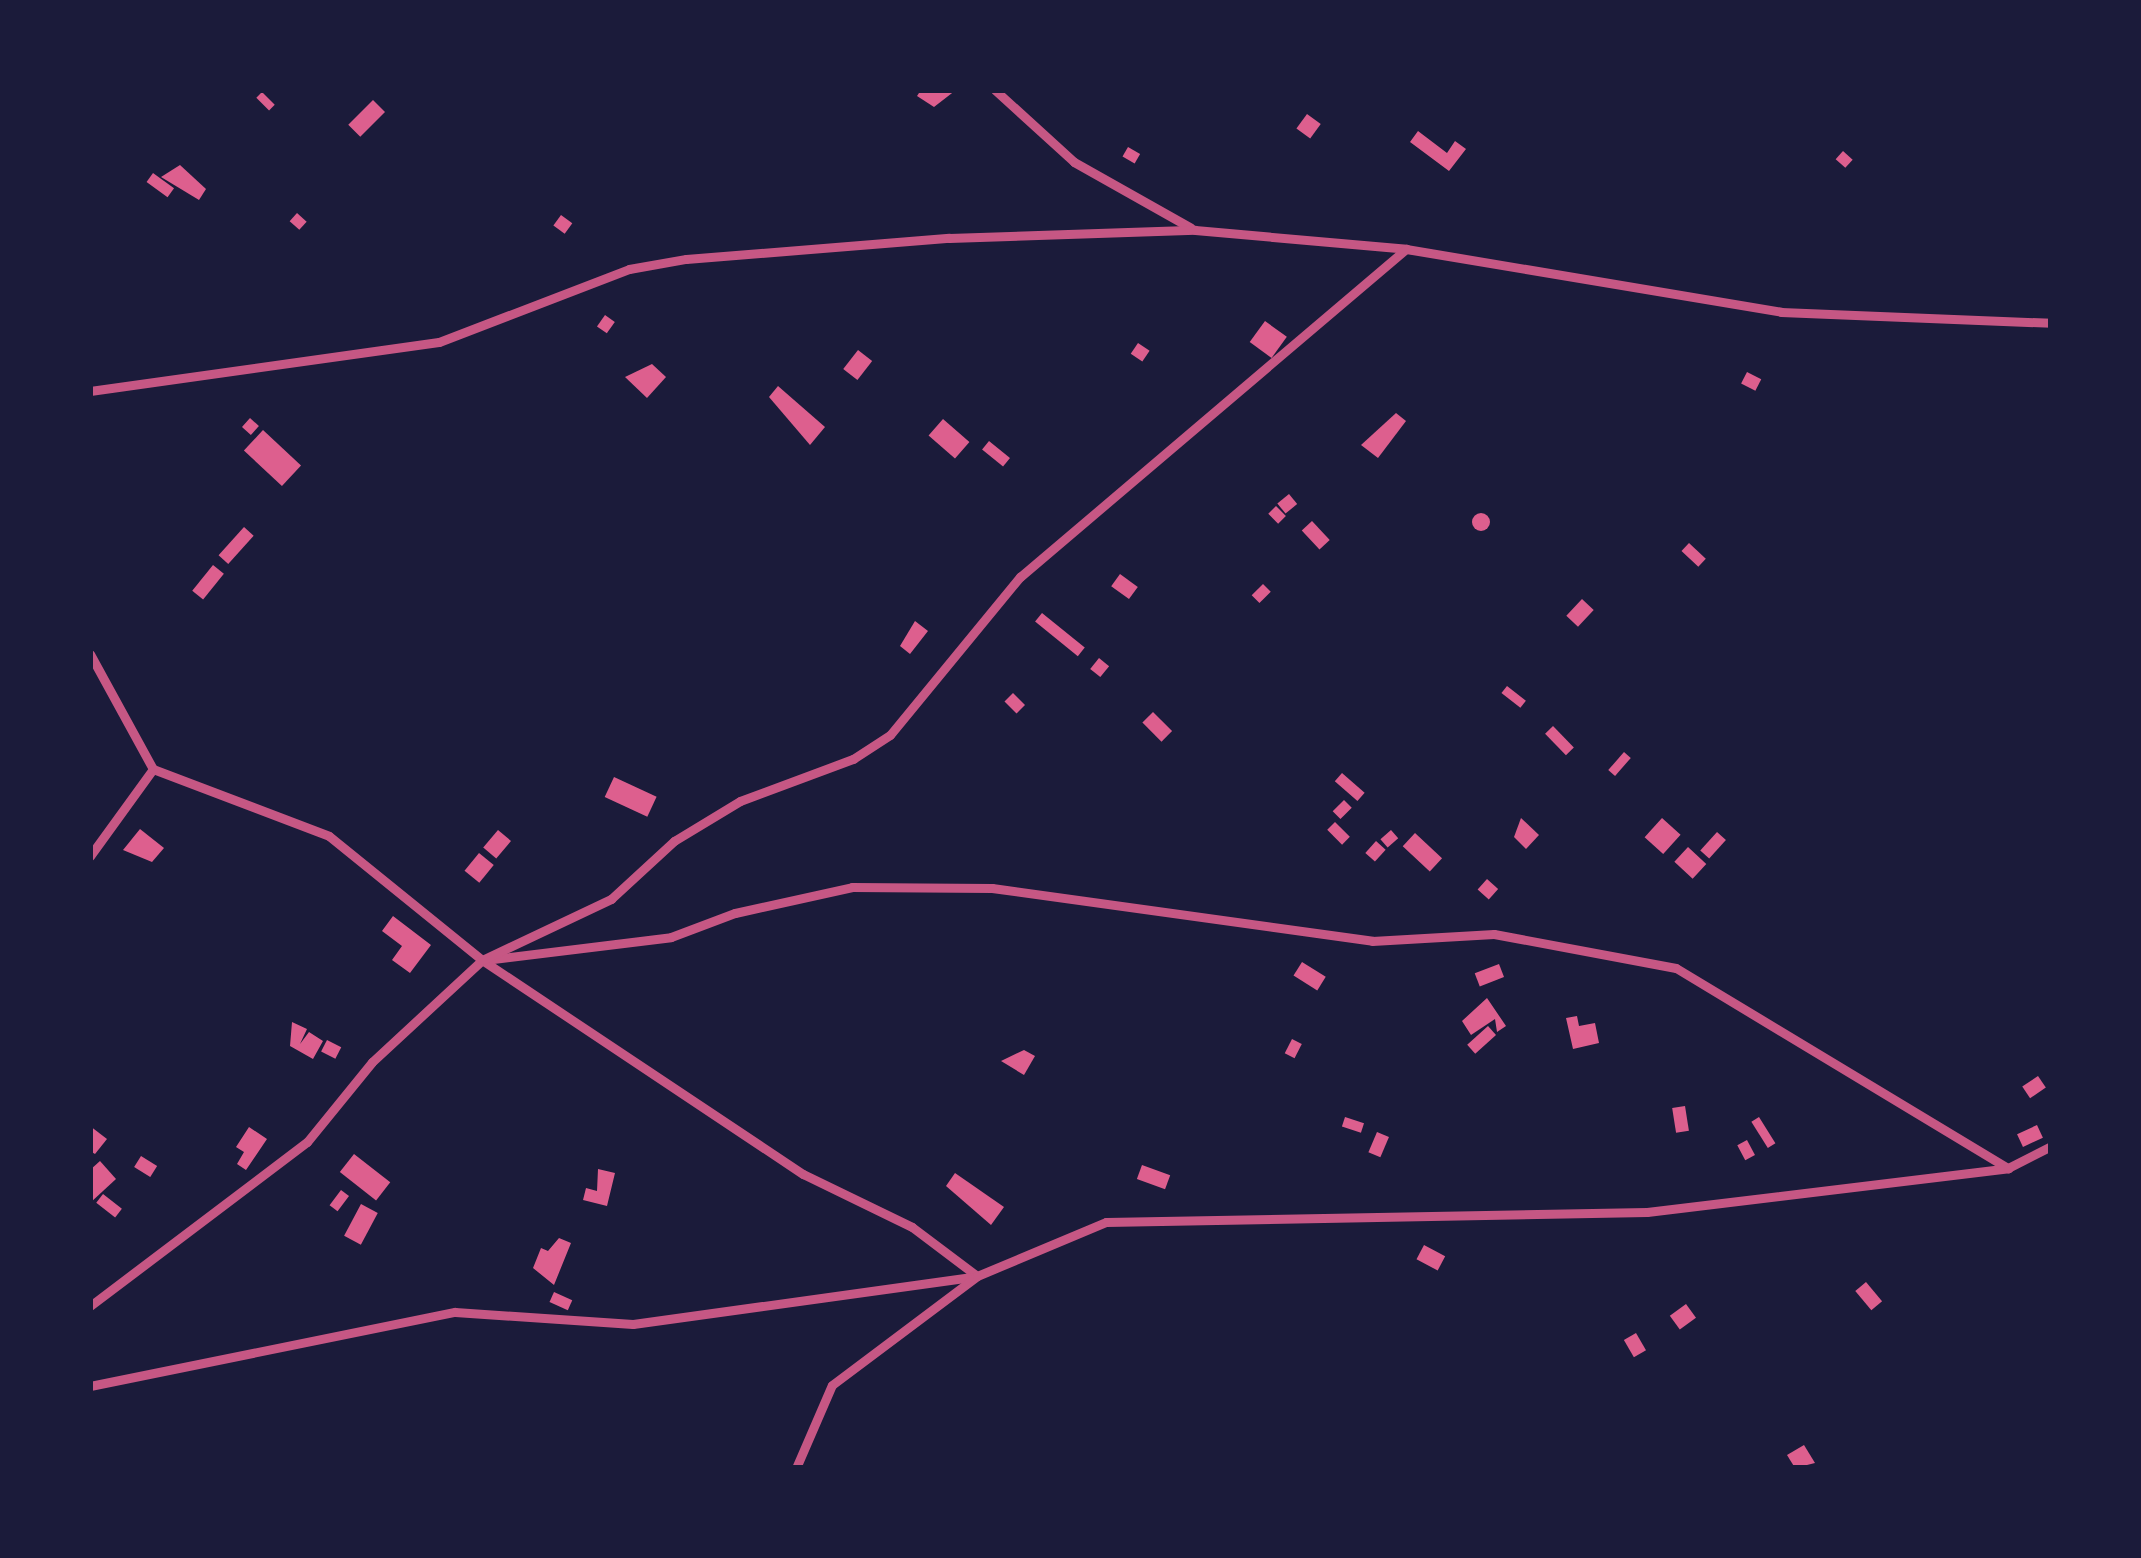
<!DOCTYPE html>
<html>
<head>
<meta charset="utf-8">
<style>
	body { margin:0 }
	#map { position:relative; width:2141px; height:1558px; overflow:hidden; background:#1b1b3a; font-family:"Roboto Condensed",sans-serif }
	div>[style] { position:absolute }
	.building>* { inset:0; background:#dd5f8e; transform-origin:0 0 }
	.round { border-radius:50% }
	.minor>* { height:9px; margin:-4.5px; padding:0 4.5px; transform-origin:4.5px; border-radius:4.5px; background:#c65784 }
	span { translate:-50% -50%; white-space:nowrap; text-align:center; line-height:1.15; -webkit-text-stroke:12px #1b1b3a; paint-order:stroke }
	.frame { position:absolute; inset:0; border:93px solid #1b1b3a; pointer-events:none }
</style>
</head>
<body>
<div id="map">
	<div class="building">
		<i style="clip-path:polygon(921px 90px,956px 90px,934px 107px,917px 96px)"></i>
		<i style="left:262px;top:92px;width:18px;height:8px;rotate:45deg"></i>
		<i style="left:373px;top:100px;width:17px;height:35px;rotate:45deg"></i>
		<i style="left:1307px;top:114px;width:17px;height:18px;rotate:36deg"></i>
		<i style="clip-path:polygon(1418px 131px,1447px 153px,1455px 141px,1466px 149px,1449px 171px,1410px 142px)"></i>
		<i style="left:1128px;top:147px;width:14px;height:11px;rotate:30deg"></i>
		<i style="left:1843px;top:151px;width:13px;height:11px;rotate:42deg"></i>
		<i style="clip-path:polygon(180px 165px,206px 189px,199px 200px,161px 177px)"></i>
		<i style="left:153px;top:173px;width:26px;height:11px;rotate:36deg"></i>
		<i style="left:297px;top:213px;width:13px;height:11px;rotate:42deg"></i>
		<i style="left:561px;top:215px;width:14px;height:13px;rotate:36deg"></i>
		<i style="left:605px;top:315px;width:12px;height:14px;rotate:35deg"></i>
		<i style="left:1265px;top:321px;width:27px;height:26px;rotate:36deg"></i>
		<i style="left:1138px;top:343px;width:14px;height:13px;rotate:34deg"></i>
		<i style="left:858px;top:350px;width:18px;height:24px;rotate:38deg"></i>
		<i style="clip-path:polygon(652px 364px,666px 377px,647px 398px,625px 377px)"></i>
		<i style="left:1747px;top:372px;width:16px;height:13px;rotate:27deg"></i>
		<i style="clip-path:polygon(778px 386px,825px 427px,810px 445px,769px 397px)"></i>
		<i style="clip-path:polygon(1396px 413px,1406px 421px,1378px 458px,1361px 445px)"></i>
		<i style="left:250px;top:418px;width:12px;height:12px;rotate:42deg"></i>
		<i style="left:943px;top:419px;width:35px;height:22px;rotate:41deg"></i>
		<i style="left:263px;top:430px;width:52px;height:28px;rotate:43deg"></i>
		<i style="left:989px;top:441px;width:27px;height:11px;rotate:39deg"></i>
		<i style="left:1289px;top:494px;width:13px;height:15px;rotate:51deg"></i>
		<i style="left:1276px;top:506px;width:14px;height:11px;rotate:45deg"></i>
		<i class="round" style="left:1472px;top:513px;width:18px;height:18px"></i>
		<i style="left:1312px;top:521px;width:26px;height:14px;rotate:47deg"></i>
		<i style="left:244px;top:527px;width:13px;height:38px;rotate:42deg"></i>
		<i style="left:1689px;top:543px;width:23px;height:11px;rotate:43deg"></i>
		<i style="left:213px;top:565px;width:14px;height:33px;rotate:39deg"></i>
		<i style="left:1120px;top:574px;width:22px;height:15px;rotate:36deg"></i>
		<i style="left:1263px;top:584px;width:11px;height:16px;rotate:45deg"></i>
		<i style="left:1582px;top:599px;width:16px;height:23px;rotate:43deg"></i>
		<i style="left:1042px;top:613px;width:55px;height:11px;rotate:39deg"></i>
		<i style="clip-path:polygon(915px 621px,928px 631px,910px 654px,900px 646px)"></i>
		<i style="left:1099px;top:658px;width:13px;height:14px;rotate:39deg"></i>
		<i style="left:1507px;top:686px;width:24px;height:9px;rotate:38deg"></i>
		<i style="left:1013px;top:693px;width:17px;height:12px;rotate:45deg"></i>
		<i style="left:1153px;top:712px;width:27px;height:15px;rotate:45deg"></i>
		<i style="left:1553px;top:726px;width:30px;height:11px;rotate:46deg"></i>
		<i style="left:1624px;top:752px;width:9px;height:24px;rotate:41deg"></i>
		<i style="left:1342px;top:773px;width:30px;height:11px;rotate:41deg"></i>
		<i style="left:614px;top:777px;width:47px;height:22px;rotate:25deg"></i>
		<i style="left:1344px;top:800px;width:11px;height:16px;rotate:45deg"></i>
		<i style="clip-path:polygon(1521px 818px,1539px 835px,1526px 849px,1514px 837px)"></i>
		<i style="left:1662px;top:818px;width:25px;height:26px;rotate:42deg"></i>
		<i style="left:1335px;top:822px;width:21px;height:11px;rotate:45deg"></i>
		<i style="clip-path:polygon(140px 829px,164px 848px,152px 862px,123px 850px)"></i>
		<i style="left:498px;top:830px;width:17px;height:23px;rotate:40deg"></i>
		<i style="left:1391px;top:830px;width:11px;height:14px;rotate:49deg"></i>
		<i style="left:1717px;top:832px;width:12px;height:25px;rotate:42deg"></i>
		<i style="left:1415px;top:833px;width:37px;height:18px;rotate:43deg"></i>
		<i style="left:1376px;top:841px;width:13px;height:16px;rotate:42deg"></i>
		<i style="left:1688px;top:847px;width:25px;height:20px;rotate:43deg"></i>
		<i style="left:479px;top:853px;width:19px;height:23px;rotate:39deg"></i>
		<i style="left:1487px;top:879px;width:15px;height:14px;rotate:42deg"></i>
		<i style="clip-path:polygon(393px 916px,431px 945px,410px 973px,392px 960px,402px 946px,382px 931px)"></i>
		<i style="left:1302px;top:962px;width:28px;height:16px;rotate:32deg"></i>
		<i style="left:1499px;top:964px;width:14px;height:26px;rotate:69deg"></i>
		<i style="clip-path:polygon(1487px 998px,1506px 1026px,1497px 1032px,1495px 1019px,1471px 1035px,1462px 1021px)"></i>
		<i style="clip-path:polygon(1577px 1016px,1579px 1026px,1595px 1023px,1599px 1043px,1573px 1049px,1566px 1018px)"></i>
		<i style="clip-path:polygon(292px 1022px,307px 1029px,300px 1044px,309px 1032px,323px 1041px,313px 1059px,290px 1046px)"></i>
		<i style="left:1488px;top:1026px;width:12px;height:28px;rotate:48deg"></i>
		<i style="left:1292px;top:1039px;width:11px;height:16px;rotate:27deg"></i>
		<i style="left:327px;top:1040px;width:16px;height:13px;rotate:27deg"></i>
		<i style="clip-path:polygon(1024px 1050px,1035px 1056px,1024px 1075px,1001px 1061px)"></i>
		<i style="left:2038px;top:1076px;width:14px;height:19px;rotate:56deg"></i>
		<i style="left:1685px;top:1106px;width:25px;height:13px;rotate:81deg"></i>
		<i style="left:1345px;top:1117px;width:20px;height:10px;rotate:18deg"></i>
		<i style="left:1759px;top:1117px;width:31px;height:9px;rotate:58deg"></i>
		<i style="left:2037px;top:1125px;width:14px;height:22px;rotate:65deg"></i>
		<i style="clip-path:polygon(90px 1126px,107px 1139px,95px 1154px,90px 1151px)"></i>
		<i style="clip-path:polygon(249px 1127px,267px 1139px,246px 1170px,237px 1164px,244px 1152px,236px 1147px)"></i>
		<i style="left:1377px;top:1132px;width:13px;height:22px;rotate:23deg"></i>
		<i style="left:1747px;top:1140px;width:17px;height:11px;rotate:62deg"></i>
		<i style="left:354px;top:1154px;width:46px;height:23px;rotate:38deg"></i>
		<i style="left:141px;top:1156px;width:19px;height:13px;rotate:32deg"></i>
		<i style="clip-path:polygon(100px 1161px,116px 1179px,90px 1203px,90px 1170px)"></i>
		<i style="left:1142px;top:1165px;width:30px;height:15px;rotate:20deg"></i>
		<i style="clip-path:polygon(598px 1169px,615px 1173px,607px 1206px,583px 1200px,586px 1188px,597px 1191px)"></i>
		<i style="clip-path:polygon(955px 1173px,1004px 1207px,991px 1225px,946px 1186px)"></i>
		<i style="left:341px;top:1190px;width:10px;height:19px;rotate:37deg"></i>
		<i style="left:103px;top:1194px;width:24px;height:11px;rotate:38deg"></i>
		<i style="left:361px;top:1204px;width:19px;height:36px;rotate:28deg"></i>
		<i style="clip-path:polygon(559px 1238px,571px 1243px,554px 1285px,533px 1268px,541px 1248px,548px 1251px)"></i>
		<i style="left:1424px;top:1245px;width:24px;height:16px;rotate:28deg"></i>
		<i style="left:1866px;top:1282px;width:25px;height:14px;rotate:50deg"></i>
		<i style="left:554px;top:1292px;width:20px;height:11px;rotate:24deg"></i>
		<i style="left:1686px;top:1304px;width:17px;height:20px;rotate:54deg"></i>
		<i style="left:1636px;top:1333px;width:20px;height:14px;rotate:60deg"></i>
		<i style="clip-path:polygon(1804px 1445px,1815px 1463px,1795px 1468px,1787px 1455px)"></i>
	</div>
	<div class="minor">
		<i style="left:995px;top:90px;width:107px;rotate:42.3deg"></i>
		<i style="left:1074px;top:162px;width:134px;rotate:29.4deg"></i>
		<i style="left:90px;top:391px;width:352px;rotate:-8deg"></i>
		<i style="left:439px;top:342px;width:204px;rotate:-21deg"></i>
		<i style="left:629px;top:269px;width:58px;rotate:-10deg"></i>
		<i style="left:686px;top:259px;width:264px;rotate:-4.6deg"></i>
		<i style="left:949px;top:238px;width:246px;rotate:-1.9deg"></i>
		<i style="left:1195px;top:230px;width:212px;rotate:5.1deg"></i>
		<i style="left:1406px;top:249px;width:380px;rotate:9.5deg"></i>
		<i style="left:1781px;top:312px;width:270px;rotate:2.3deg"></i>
		<i style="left:90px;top:654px;width:131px;rotate:61.3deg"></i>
		<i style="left:90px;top:856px;width:107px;rotate:-54.1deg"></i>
		<i style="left:153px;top:769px;width:188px;rotate:20.8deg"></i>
		<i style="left:329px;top:836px;width:197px;rotate:39deg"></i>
		<i style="left:482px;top:960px;width:386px;rotate:33.7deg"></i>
		<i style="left:803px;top:1174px;width:121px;rotate:25.9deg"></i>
		<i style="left:912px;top:1227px;width:81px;rotate:37deg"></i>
		<i style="left:493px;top:959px;width:179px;rotate:-7deg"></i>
		<i style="left:671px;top:937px;width:68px;rotate:-20.6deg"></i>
		<i style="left:735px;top:913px;width:120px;rotate:-12.5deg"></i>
		<i style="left:852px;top:887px;width:140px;rotate:0.4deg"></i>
		<i style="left:992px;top:888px;width:384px;rotate:7.9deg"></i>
		<i style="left:1372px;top:941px;width:122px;rotate:-3.3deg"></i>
		<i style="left:1494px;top:934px;width:185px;rotate:10.6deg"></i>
		<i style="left:1676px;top:968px;width:388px;rotate:31.1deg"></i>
		<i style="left:90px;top:1306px;width:272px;rotate:-37.1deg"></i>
		<i style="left:307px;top:1142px;width:103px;rotate:-50.9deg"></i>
		<i style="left:372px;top:1062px;width:150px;rotate:-42.8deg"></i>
		<i style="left:482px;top:960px;width:143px;rotate:-25.3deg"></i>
		<i style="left:611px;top:899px;width:86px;rotate:-42.6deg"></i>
		<i style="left:674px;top:841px;width:77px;rotate:-31.2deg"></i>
		<i style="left:740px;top:801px;width:121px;rotate:-20.4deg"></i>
		<i style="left:853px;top:759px;width:44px;rotate:-33deg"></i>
		<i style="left:890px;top:735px;width:205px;rotate:-50.6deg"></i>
		<i style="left:1020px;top:577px;width:507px;rotate:-40.36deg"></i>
		<i style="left:90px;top:1386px;width:372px;rotate:-11.5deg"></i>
		<i style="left:455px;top:1312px;width:178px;rotate:3.9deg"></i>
		<i style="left:633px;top:1324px;width:342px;rotate:-7.9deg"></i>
		<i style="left:796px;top:1468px;width:90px;rotate:-66.6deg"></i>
		<i style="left:832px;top:1385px;width:181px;rotate:-36.9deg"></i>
		<i style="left:977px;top:1276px;width:140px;rotate:-22.7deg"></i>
		<i style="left:1106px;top:1222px;width:541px;rotate:-1.06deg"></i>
		<i style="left:1647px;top:1212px;width:364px;rotate:-6.9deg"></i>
		<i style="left:2008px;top:1168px;width:48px;rotate:-27.1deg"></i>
	</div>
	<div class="frame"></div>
</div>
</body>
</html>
